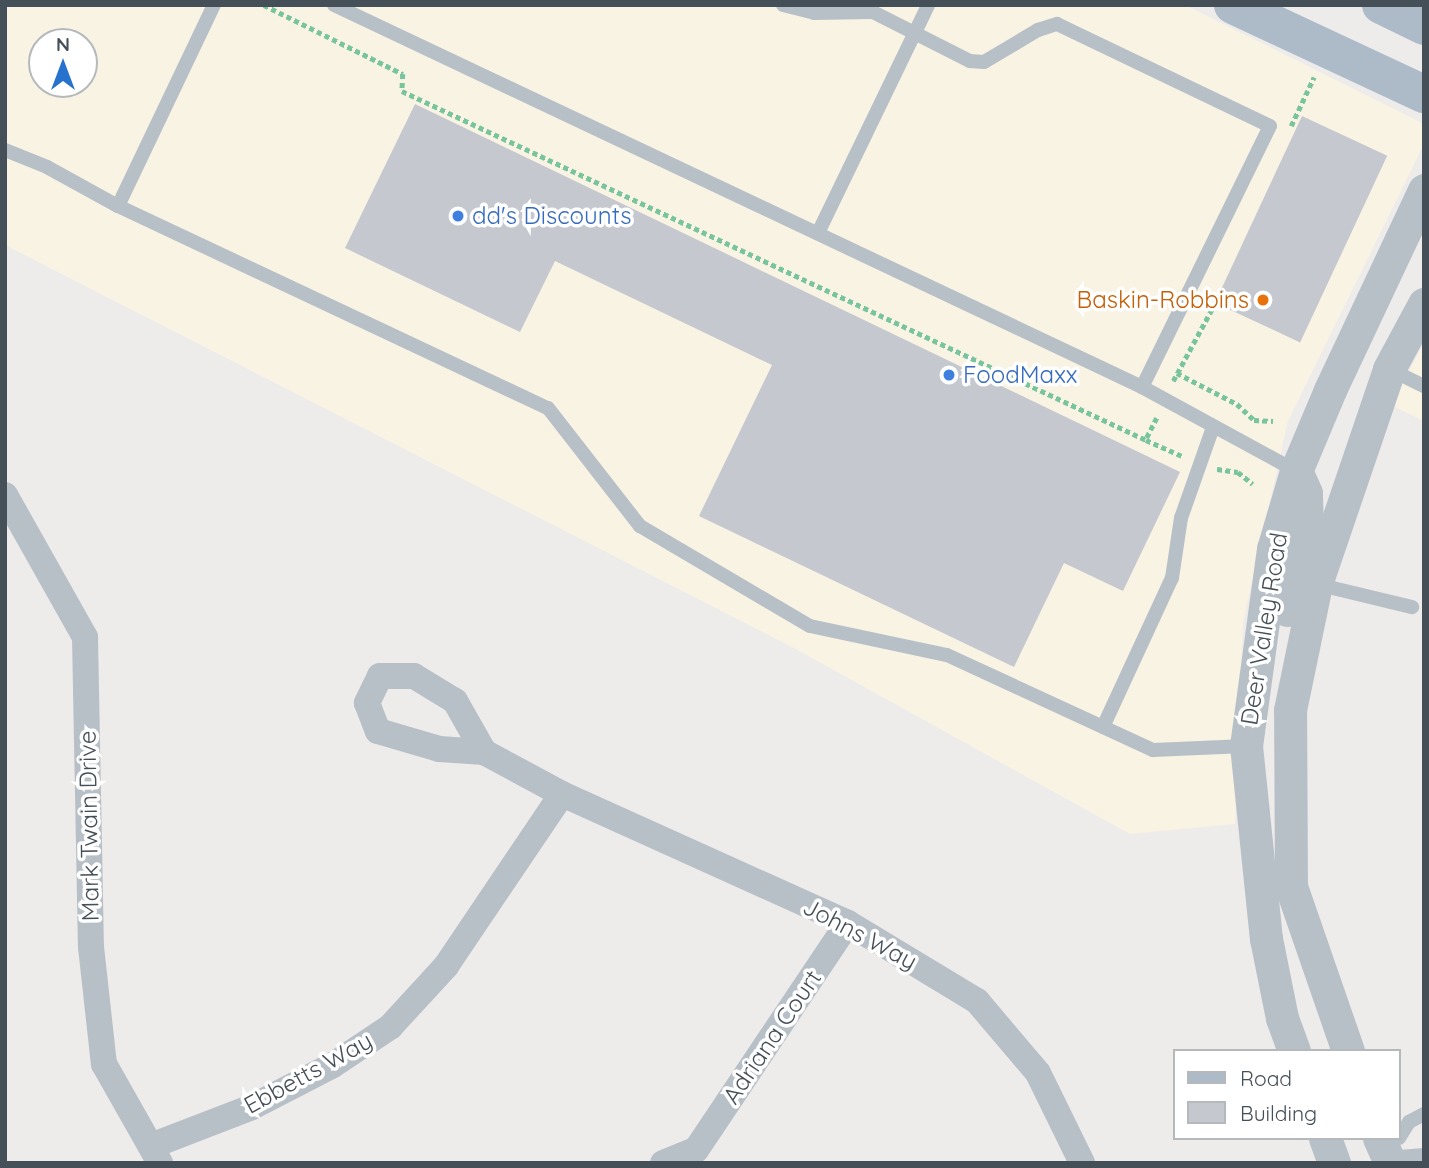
<!DOCTYPE html>
<html>
<head>
<meta charset="utf-8">
<style>
	body { margin:0 }
	#map { position:relative; width:1429px; height:1168px; overflow:hidden; background:#eeebeb; font-family:Quicksand,sans-serif }
	div>[style] { position:absolute }
	.commercial>* { inset:0; background:#f9f3e4 }
	.building>* { inset:0; background:#c5c8ce; transform-origin:0 0 }
	.path>* { height:4.5px; margin-top:-2.25px; transform-origin:0; background:repeating-linear-gradient(90deg,#77c49d 0 5px,transparent 0 8.5px) }
	.service>* { height:14px; margin:-7px; padding:0 7px; transform-origin:7px; border-radius:7px; background:#b8c0c7 }
	.minor>* { height:26px; margin:-13px; padding:0 13px; transform-origin:13px; border-radius:13px; background:#b8c0c7 }
	.tertiary>* { height:33px; margin:-16.5px; padding:0 16.5px; transform-origin:16.5px; border-radius:16.5px; background:#b8c0c7 }
	.primary>* { height:38px; margin:-19px; padding:0 19px; transform-origin:19px; border-radius:19px; background:#adbbc9 }
	.dots>* { width:19px; height:19px; translate:-50% -50%; box-sizing:border-box; border:4px solid #fff; border-radius:50% }
	span { translate:-50% -50%; white-space:nowrap; text-align:center; line-height:1.15; -webkit-text-stroke:7px #fff; paint-order:stroke }
	.shop-label { font-size:24px; color:#366cbe }
	.left { translate:0 -50%; text-align:left }
	.food-label { font-size:24px; color:#c56008 }
	.right { translate:-100% -50%; text-align:right }
	.street-label { font-size:24px; color:#454f57 }
	.frame { position:absolute; inset:0; border:7px solid #454f57; pointer-events:none }
	.legend { position:absolute; left:1173px; top:1049px; width:228px; height:91px; box-sizing:border-box; background:#fff; border:2px solid #b5b9bc; margin:0; padding:9px 12px; list-style:none; font-size:21px; color:#454f57 }
	.legend li { display:flex; align-items:center; gap:14px; height:35px }
	.legend b { width:35px; border:2px solid #b5b9bc }
	.north { position:absolute; left:28px; top:28px; width:70px; height:70px; box-sizing:border-box; background:#fff; border:2px solid #b5b9bc; border-radius:50%; rotate:0deg; font-size:19px; font-weight:700; line-height:28px; text-align:center; color:#454f57 }
	.north::after { content:''; display:block; margin:auto; width:24px; height:32px; background:#2772cd; clip-path:polygon(50% 0,100% 100%,50% 72%,0 100%) }
</style>
</head>
<body>
<div id="map">
	<div class="commercial">
		<i style="clip-path:polygon(evenodd,5px 5px,1185px 5px,1424px 124px,1424px 144px,1288px 421px,1243px 622px,1235px 824px,1130px 834px,792px 647px,5px 245px,5px 5px,42px 42px,84px 42px,84px 84px,42px 84px,42px 42px)"></i>
		<i style="clip-path:polygon(1424px 343px,1424px 421px,1391px 405px)"></i>
	</div>
	<div class="building">
		<i style="clip-path:polygon(415px 104px,1180px 472px,1123px 591px,1064px 563px,1014px 667px,699px 516px,772px 365px,555px 261px,520px 332px,345px 248px)"></i>
		<i style="left:1302px;top:116px;width:94px;height:206px;rotate:25deg"></i>
	</div>
	<div class="path">
		<i style="left:264px;top:5px;width:155px;rotate:26.4deg"></i>
		<i style="left:403px;top:74px;width:17px;rotate:93deg"></i>
		<i style="left:402px;top:91px;width:822px;rotate:25.13deg"></i>
		<i style="left:1291px;top:126px;width:54px;rotate:-64.9deg"></i>
		<i style="left:1177px;top:373px;width:68px;rotate:27.3deg"></i>
		<i style="left:1237px;top:404px;width:23px;rotate:43deg"></i>
		<i style="left:1254px;top:420px;width:19px;rotate:3deg"></i>
		<i style="left:1173px;top:381px;width:82px;rotate:-61.6deg"></i>
		<i style="left:1212px;top:309px;width:9px;rotate:-144deg"></i>
		<i style="left:1157px;top:418px;width:25px;rotate:117deg"></i>
		<i style="left:1146px;top:440px;width:39px;rotate:24deg"></i>
		<i style="left:1217px;top:469px;width:21px;rotate:8deg"></i>
		<i style="left:1238px;top:472px;width:19px;rotate:39deg"></i>
	</div>
	<div class="service">
		<i style="left:334px;top:5px;width:894px;rotate:25.3deg"></i>
		<i style="left:1142px;top:387px;width:175px;rotate:28.6deg"></i>
		<i style="left:783px;top:5px;width:32px;rotate:14deg"></i>
		<i style="left:814px;top:13px;width:59px;rotate:-1deg"></i>
		<i style="left:873px;top:12px;width:109px;rotate:26.8deg"></i>
		<i style="left:970px;top:61px;width:14px;rotate:4deg"></i>
		<i style="left:984px;top:62px;width:63px;rotate:-30.7deg"></i>
		<i style="left:1038px;top:30px;width:20px;rotate:-18deg"></i>
		<i style="left:1057px;top:24px;width:236px;rotate:25.6deg"></i>
		<i style="left:1270px;top:126px;width:291px;rotate:116.1deg"></i>
		<i style="left:5px;top:150px;width:45px;rotate:22deg"></i>
		<i style="left:47px;top:167px;width:81px;rotate:28.8deg"></i>
		<i style="left:118px;top:206px;width:475px;rotate:25.2deg"></i>
		<i style="left:548px;top:408px;width:150px;rotate:52.1deg"></i>
		<i style="left:640px;top:526px;width:197px;rotate:30.5deg"></i>
		<i style="left:810px;top:626px;width:140px;rotate:12deg"></i>
		<i style="left:947px;top:655px;width:227px;rotate:24.8deg"></i>
		<i style="left:1153px;top:750px;width:93px;rotate:-2.5deg"></i>
		<i style="left:118px;top:206px;width:223px;rotate:-64.5deg"></i>
		<i style="left:818px;top:233px;width:253px;rotate:-64.2deg"></i>
		<i style="left:1389px;top:369px;width:39px;rotate:26deg"></i>
		<i style="left:1316px;top:584px;width:99px;rotate:13.5deg"></i>
		<i style="left:1103px;top:727px;width:164px;rotate:-65.2deg"></i>
		<i style="left:1172px;top:578px;width:61px;rotate:-81.5deg"></i>
		<i style="left:1181px;top:518px;width:96px;rotate:-70.6deg"></i>
		<i style="left:1399px;top:1138px;width:19px;rotate:-58deg"></i>
		<i style="left:1409px;top:1122px;width:17px;rotate:-28deg"></i>
		<i style="left:1388px;top:1158px;width:36px;rotate:-5deg"></i>
	</div>
	<div class="minor">
		<i style="left:5px;top:495px;width:163px;rotate:60.6deg"></i>
		<i style="left:85px;top:637px;width:310px;rotate:88.9deg"></i>
		<i style="left:91px;top:947px;width:118px;rotate:83.7deg"></i>
		<i style="left:104px;top:1064px;width:114px;rotate:60.5deg"></i>
		<i style="left:484px;top:752px;width:59px;rotate:-119.6deg"></i>
		<i style="left:455px;top:701px;width:48px;rotate:-148.6deg"></i>
		<i style="left:414px;top:676px;width:34px;rotate:180deg"></i>
		<i style="left:380px;top:676px;width:30px;rotate:116deg"></i>
		<i style="left:367px;top:703px;width:30px;rotate:69deg"></i>
		<i style="left:378px;top:731px;width:64px;rotate:16.4deg"></i>
		<i style="left:439px;top:749px;width:45px;rotate:3.8deg"></i>
		<i style="left:484px;top:752px;width:89px;rotate:28.3deg"></i>
		<i style="left:562px;top:794px;width:314px;rotate:24.3deg"></i>
		<i style="left:848px;top:923px;width:151px;rotate:31.2deg"></i>
		<i style="left:977px;top:1001px;width:94px;rotate:49.7deg"></i>
		<i style="left:1038px;top:1073px;width:100px;rotate:63.9deg"></i>
		<i style="left:151px;top:1146px;width:108px;rotate:-21.1deg"></i>
		<i style="left:252px;top:1107px;width:91px;rotate:-27.4deg"></i>
		<i style="left:333px;top:1065px;width:69px;rotate:-33.7deg"></i>
		<i style="left:390px;top:1027px;width:83px;rotate:-47.4deg"></i>
		<i style="left:446px;top:966px;width:207px;rotate:-56deg"></i>
		<i style="left:663px;top:1163px;width:35px;rotate:-22deg"></i>
		<i style="left:696px;top:1150px;width:273px;rotate:-56.2deg"></i>
	</div>
	<div class="tertiary">
		<i style="left:1287px;top:610px;width:87px;rotate:-76.8deg"></i>
		<i style="left:1307px;top:525px;width:32px;rotate:-92deg"></i>
		<i style="left:1306px;top:493px;width:20px;rotate:-114deg"></i>
		<i style="left:1294px;top:1051px;width:35px;rotate:-110deg"></i>
		<i style="left:1282px;top:1018px;width:81px;rotate:-101.4deg"></i>
		<i style="left:1266px;top:939px;width:194px;rotate:-95.9deg"></i>
		<i style="left:1246px;top:746px;width:199px;rotate:-82.2deg"></i>
		<i style="left:1273px;top:549px;width:81px;rotate:-73.6deg"></i>
		<i style="left:1296px;top:471px;width:88px;rotate:-67.2deg"></i>
		<i style="left:1330px;top:390px;width:221px;rotate:-64.8deg"></i>
		<i style="left:1348px;top:1051px;width:175px;rotate:-109.1deg"></i>
		<i style="left:1291px;top:886px;width:176px;rotate:-90.3deg"></i>
		<i style="left:1290px;top:710px;width:129px;rotate:-78.3deg"></i>
		<i style="left:1316px;top:584px;width:227px;rotate:-71.2deg"></i>
		<i style="left:1389px;top:369px;width:74px;rotate:-61.7deg"></i>
		<i style="left:1325px;top:1138px;width:27px;rotate:70deg"></i>
		<i style="left:1379px;top:1138px;width:27px;rotate:66deg"></i>
	</div>
	<div class="primary">
		<i style="left:1233px;top:5px;width:211px;rotate:25deg"></i>
		<i style="left:1381px;top:5px;width:48px;rotate:26deg"></i>
	</div>
	<div class="dots">
		<i style="left:458px;top:216px;background:#3f7fe0"></i>
		<i style="left:1263px;top:300px;background:#e8710a"></i>
		<i style="left:949px;top:375px;background:#3f7fe0"></i>
	</div>
	<div class="shop-label">
		<span class="left" style="left:472px;top:216px">dd's Discounts</span>
		<span class="left" style="left:963px;top:375px">FoodMaxx</span>
	</div>
	<div class="food-label">
		<span class="right" style="left:1249px;top:300px">Baskin-Robbins</span>
	</div>
	<div class="street-label">
		<span style="left:1264px;top:629px;rotate:-81deg">Deer Valley Road</span>
		<span style="left:89px;top:826px;rotate:-91deg">Mark Twain Drive</span>
		<span style="left:860px;top:934px;rotate:28deg">Johns Way</span>
		<span style="left:772px;top:1037px;rotate:-56deg">Adriana Court</span>
		<span style="left:308px;top:1073px;rotate:-29deg">Ebbetts Way</span>
	</div>
	<div class="frame"></div>
	<ul class="legend">
	<li><b style="height:9px;background:#adbbc9"></b>Road</li>
	<li><b style="height:19px;background:#c5c8ce"></b>Building</li>
	</ul>
	<div class="north">N</div>
</div>
</body>
</html>
